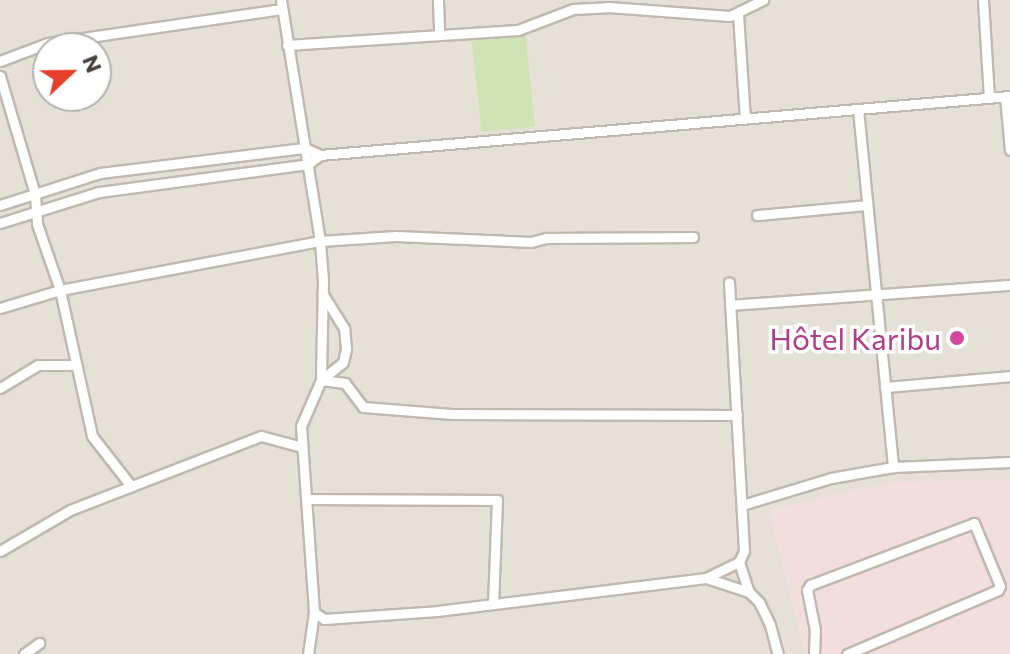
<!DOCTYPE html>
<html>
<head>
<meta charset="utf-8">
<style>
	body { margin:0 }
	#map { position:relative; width:1010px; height:654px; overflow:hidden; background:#f3efe8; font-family:Commissioner,sans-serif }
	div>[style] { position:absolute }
	.residential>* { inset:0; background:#e6e1d7 }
	.medical>* { inset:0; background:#f2dfdd }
	.green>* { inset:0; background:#d0e3b5; transform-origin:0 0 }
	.roads { filter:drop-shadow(2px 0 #c0b9af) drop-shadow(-2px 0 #c0b9af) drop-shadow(0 2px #c0b9af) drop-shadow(0 -2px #c0b9af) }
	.minor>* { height:9px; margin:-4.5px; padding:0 4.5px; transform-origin:4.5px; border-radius:4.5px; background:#fff }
	.dots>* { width:22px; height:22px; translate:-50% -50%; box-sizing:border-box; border:4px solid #fff; border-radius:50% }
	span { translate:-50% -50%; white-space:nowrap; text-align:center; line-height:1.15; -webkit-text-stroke:7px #fff; paint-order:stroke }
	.hotel-label { font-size:30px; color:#b23c85 }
	.right { translate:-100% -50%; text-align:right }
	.north { position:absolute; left:32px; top:32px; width:80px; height:80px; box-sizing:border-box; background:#fff; border:2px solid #b5b2af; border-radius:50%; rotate:68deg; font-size:22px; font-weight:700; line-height:32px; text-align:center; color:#453f38 }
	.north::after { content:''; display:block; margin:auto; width:28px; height:36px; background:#e6402c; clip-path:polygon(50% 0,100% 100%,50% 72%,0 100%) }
</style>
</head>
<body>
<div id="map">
	<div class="residential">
		<i style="clip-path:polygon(evenodd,0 0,1010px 0,1010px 654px,0 654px,0 0,48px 48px,96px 48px,96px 96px,48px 96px,48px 48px)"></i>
	</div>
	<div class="medical">
		<i style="clip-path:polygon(1010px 479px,1010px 654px,805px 654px,768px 510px,893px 482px)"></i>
	</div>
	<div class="green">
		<i style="left:525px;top:30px;width:97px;height:54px;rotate:84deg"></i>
	</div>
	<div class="roads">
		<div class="minor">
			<i style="left:281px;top:0;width:244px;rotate:80.8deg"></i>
			<i style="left:320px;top:241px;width:40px;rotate:85.7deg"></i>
			<i style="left:323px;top:281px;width:99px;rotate:91.2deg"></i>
			<i style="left:321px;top:380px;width:50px;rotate:113.5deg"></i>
			<i style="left:301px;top:426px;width:186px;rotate:86deg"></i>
			<i style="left:314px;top:612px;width:42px;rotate:98.1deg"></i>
			<i style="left:438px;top:0;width:35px;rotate:88deg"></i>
			<i style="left:983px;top:0;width:98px;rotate:86.5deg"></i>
			<i style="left:738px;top:14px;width:105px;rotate:86.2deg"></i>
			<i style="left:287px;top:45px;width:231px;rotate:-3.7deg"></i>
			<i style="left:518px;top:30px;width:59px;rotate:-20.9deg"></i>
			<i style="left:573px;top:9px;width:35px;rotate:-3deg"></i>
			<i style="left:608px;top:7px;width:122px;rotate:4.2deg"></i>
			<i style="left:730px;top:16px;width:37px;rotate:-26deg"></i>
			<i style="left:0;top:61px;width:51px;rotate:-20.6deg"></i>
			<i style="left:48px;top:43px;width:236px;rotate:-8.3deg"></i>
			<i style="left:0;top:76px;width:123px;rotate:73.5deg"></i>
			<i style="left:35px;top:194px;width:30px;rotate:86deg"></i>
			<i style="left:37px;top:224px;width:70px;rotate:70.8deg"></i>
			<i style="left:60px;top:290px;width:149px;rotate:77.6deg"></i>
			<i style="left:92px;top:436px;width:63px;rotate:52deg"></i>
			<i style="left:1005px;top:97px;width:53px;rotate:84.6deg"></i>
			<i style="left:858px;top:109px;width:360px;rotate:84.4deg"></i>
			<i style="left:0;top:205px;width:105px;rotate:-17.7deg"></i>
			<i style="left:100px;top:173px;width:207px;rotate:-7deg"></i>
			<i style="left:305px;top:148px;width:17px;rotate:25deg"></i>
			<i style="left:757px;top:215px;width:110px;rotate:-5.2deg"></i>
			<i style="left:0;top:223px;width:104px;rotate:-17.4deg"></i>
			<i style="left:99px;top:192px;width:211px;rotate:-7.6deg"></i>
			<i style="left:308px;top:164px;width:15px;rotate:-37deg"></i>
			<i style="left:320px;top:155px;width:693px;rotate:-4.89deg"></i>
			<i style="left:730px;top:305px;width:281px;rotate:-4.1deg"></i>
			<i style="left:0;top:308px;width:63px;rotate:-16.7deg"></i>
			<i style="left:60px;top:290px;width:265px;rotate:-10.7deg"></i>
			<i style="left:320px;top:241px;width:76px;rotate:-3.8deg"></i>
			<i style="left:396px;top:236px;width:135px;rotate:2.5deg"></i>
			<i style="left:531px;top:242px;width:16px;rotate:-15deg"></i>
			<i style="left:546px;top:238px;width:147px;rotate:-0.4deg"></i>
			<i style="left:321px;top:380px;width:24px;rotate:7deg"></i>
			<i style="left:345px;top:383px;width:30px;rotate:53deg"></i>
			<i style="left:363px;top:407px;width:89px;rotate:4.5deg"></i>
			<i style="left:452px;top:414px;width:285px;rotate:0.2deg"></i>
			<i style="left:321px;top:380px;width:28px;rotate:-39deg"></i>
			<i style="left:343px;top:362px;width:13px;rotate:-77deg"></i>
			<i style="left:346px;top:349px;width:21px;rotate:-95deg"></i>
			<i style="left:344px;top:328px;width:40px;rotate:-122deg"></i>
			<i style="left:885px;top:387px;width:125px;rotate:-5deg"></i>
			<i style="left:0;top:388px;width:44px;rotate:-31.2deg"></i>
			<i style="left:38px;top:365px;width:38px"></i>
			<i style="left:307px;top:499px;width:190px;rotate:0.3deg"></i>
			<i style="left:497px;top:500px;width:104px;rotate:92.2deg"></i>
			<i style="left:742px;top:505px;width:93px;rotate:-16.9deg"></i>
			<i style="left:831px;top:478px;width:63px;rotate:-10.1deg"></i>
			<i style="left:893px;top:467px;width:117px;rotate:-2.4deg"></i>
			<i style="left:0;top:551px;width:81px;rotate:-30.4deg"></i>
			<i style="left:70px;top:510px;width:205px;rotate:-21.2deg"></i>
			<i style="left:261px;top:436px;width:42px;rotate:15deg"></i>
			<i style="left:739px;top:562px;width:32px;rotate:72deg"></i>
			<i style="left:706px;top:578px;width:45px;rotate:18deg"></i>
			<i style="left:749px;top:592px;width:14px;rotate:45deg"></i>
			<i style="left:759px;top:602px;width:25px;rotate:64deg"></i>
			<i style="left:770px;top:625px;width:30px;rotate:75deg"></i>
			<i style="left:314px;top:612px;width:12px;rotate:35deg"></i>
			<i style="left:324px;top:619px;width:113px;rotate:-4deg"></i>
			<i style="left:437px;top:611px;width:271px;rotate:-7deg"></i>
			<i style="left:706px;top:578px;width:37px;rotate:-26deg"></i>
			<i style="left:739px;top:562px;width:12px;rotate:-66deg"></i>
			<i style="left:744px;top:551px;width:269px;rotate:-93.2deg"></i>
			<i style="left:24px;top:654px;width:19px;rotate:-36deg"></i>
			<i style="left:814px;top:654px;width:24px;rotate:-88deg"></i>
			<i style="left:815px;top:630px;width:41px;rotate:-101.3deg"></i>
			<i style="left:807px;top:590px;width:6px;rotate:-59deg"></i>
			<i style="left:810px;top:585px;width:175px;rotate:-20.7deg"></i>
			<i style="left:974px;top:523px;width:68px;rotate:67.6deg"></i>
			<i style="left:1000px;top:586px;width:4px;rotate:117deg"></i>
			<i style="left:998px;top:590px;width:164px;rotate:157deg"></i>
		</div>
	</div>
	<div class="dots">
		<i style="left:957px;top:338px;background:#d1479c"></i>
	</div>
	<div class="hotel-label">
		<span class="right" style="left:941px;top:338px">Hôtel Karibu</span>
	</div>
	<div class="north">N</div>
</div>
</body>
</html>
